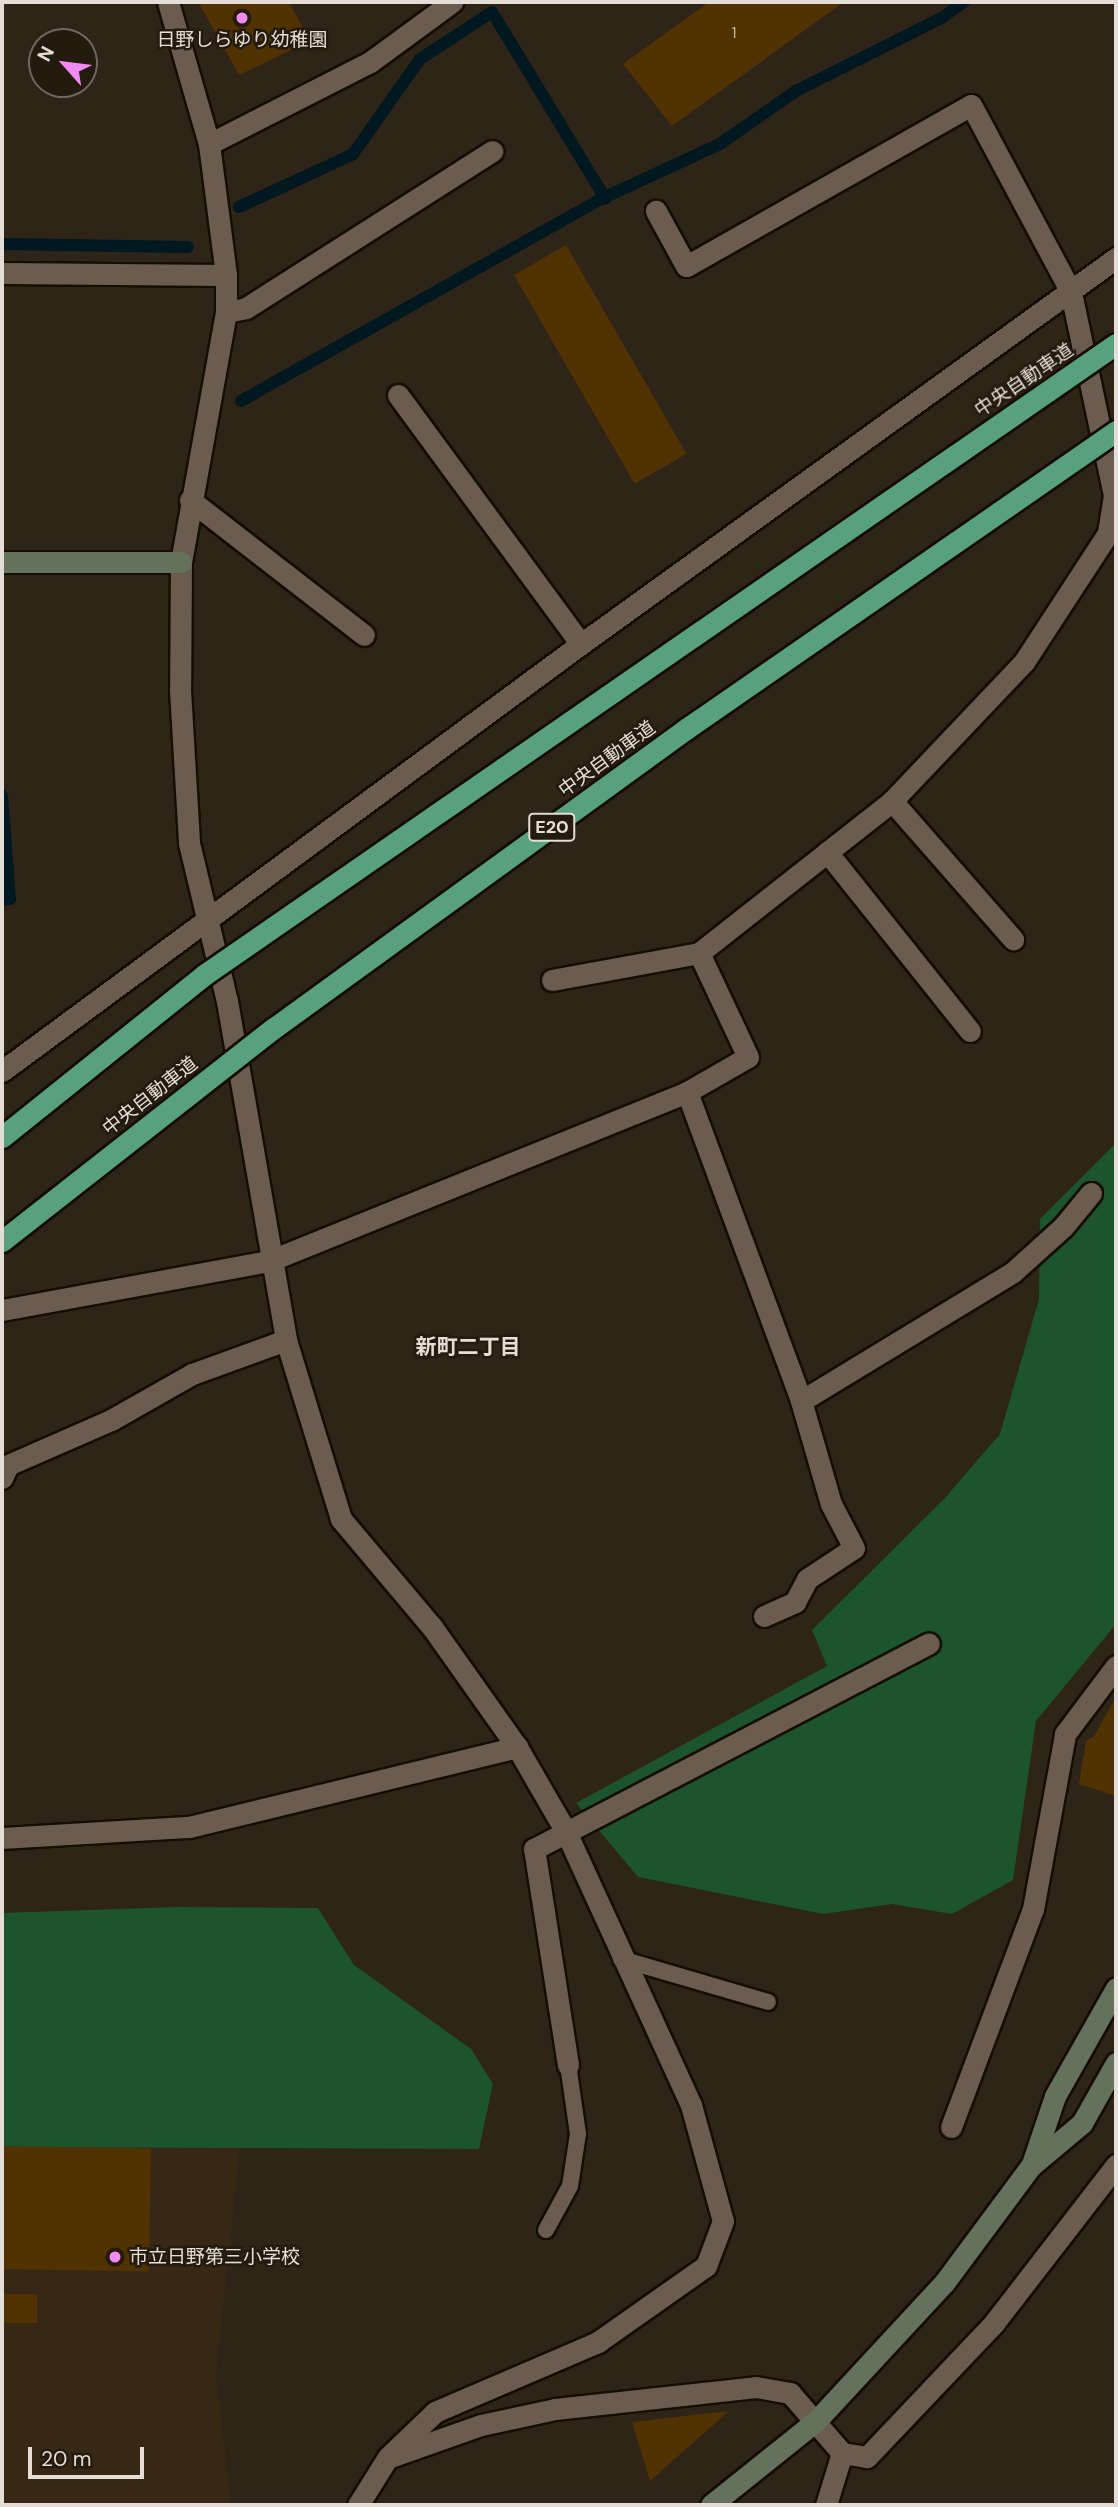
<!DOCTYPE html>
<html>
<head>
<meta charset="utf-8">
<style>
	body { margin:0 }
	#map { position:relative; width:1118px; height:2507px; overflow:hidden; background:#2e2417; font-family:"DM Sans","Noto Sans JP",sans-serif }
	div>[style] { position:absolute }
	.built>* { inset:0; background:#372816 }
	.green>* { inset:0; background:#1c542e }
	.stream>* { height:12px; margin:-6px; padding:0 6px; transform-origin:6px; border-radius:6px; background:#00181f }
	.building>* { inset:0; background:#513202; transform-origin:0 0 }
	.roads { filter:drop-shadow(2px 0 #160d03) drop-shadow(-2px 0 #160d03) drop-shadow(0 2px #160d03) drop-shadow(0 -2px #160d03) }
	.lane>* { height:16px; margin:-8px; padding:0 8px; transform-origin:8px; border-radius:8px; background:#6a5d4f }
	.street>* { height:21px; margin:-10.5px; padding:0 10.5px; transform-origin:10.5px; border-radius:10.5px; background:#6a5d4f }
	.secondary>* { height:21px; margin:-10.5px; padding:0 10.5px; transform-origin:10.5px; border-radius:10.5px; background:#64715d }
	.bridges { filter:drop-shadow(2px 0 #160d03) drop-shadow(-2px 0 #160d03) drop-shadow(0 2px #160d03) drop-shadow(0 -2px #160d03) }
	.highway-bridge>* { height:21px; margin:-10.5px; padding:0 10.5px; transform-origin:10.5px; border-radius:10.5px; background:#57a17f }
	.dots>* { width:19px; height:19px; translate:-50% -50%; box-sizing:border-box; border:4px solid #241a0d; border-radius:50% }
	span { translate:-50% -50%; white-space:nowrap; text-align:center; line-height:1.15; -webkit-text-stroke:5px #241a0d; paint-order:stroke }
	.number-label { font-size:16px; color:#c0b3a1 }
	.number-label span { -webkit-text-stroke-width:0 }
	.shield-label span { padding:2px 5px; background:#241a0d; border:2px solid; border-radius:5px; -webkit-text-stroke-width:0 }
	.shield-label { font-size:18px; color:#e5ded6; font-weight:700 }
	.poi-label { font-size:19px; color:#e5ded6 }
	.left { translate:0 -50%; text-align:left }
	.street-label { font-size:19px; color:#e5ded6 }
	.neighbourhood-label { font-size:21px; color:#e5ded6; font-weight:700 }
	.frame { position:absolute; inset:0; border:4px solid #e5ded6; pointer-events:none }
	.north { position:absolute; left:28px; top:28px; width:70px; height:70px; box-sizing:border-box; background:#241a0d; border:2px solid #71685d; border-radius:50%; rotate:298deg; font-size:19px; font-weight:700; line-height:28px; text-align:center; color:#e5ded6 }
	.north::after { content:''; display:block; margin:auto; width:24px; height:32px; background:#f28af3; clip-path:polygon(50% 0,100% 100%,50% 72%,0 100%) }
	.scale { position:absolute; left:28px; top:2447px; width:116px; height:32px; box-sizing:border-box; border:4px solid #e5ded6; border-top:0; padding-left:9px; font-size:21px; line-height:24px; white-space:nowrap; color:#e5ded6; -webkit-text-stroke:5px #241a0d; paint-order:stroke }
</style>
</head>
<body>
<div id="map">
	<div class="built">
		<i style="clip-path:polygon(2px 2129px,241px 2140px,216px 2373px,231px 2505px,2px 2505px)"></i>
	</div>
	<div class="green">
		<i style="clip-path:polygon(1116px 1143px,1116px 1624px,1036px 1721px,1013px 1880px,952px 1914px,892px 1904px,823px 1914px,638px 1877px,576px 1803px,827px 1666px,812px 1630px,944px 1499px,1000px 1434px,1039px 1299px,1040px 1219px)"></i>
		<i style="clip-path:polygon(178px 1907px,318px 1908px,354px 1965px,471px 2049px,493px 2084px,479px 2149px,2px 2147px,2px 1913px)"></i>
	</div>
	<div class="stream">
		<i style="left:239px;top:207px;width:126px;rotate:-24.9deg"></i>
		<i style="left:353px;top:154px;width:116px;rotate:-54.8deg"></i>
		<i style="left:420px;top:59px;width:86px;rotate:-33.1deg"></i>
		<i style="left:492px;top:12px;width:218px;rotate:58.7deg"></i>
		<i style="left:2px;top:244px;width:186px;rotate:0.9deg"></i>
		<i style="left:241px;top:401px;width:413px;rotate:-29.3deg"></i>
		<i style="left:601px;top:199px;width:131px;rotate:-24.8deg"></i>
		<i style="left:720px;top:144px;width:93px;rotate:-34.9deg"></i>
		<i style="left:796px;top:91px;width:165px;rotate:-26.7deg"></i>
		<i style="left:943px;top:17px;width:26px;rotate:-36deg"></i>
		<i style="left:2px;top:796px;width:103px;rotate:85.6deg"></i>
		<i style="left:10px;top:899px;width:8px;rotate:173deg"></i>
	</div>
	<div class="building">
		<i style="clip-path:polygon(198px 2px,289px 2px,310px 41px,239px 75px)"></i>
		<i style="clip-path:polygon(709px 2px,844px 2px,672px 126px,623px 64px)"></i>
		<i style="left:566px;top:245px;width:241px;height:60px;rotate:60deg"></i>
		<i style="clip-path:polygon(1116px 1697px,1116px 1796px,1079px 1784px,1086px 1741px,1094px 1736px)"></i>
		<i style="left:2px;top:2146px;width:149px;height:123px;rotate:1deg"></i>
		<i style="left:37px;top:2294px;width:29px;height:35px;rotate:90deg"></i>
		<i style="clip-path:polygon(729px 2411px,650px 2481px,632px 2422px)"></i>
	</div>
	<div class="roads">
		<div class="lane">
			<i style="left:621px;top:1959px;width:153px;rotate:16.3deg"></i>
			<i style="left:546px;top:2230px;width:50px;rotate:-61.4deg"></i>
			<i style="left:570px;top:2186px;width:53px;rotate:-81.3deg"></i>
			<i style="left:578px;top:2134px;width:70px;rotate:-98.2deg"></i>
		</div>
		<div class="street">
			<i style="left:168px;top:2px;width:148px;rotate:73.9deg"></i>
			<i style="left:209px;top:144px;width:132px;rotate:82.6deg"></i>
			<i style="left:226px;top:275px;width:37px;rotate:90deg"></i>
			<i style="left:226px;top:312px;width:254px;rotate:100.2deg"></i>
			<i style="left:181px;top:562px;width:128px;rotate:90.4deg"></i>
			<i style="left:180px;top:690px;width:153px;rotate:86.6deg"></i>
			<i style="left:189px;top:843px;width:163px;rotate:76.5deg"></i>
			<i style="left:227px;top:1001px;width:344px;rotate:80.1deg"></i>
			<i style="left:286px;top:1340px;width:187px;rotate:72.9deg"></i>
			<i style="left:341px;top:1519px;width:141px;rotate:49.9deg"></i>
			<i style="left:432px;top:1627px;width:147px;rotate:54.7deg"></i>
			<i style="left:517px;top:1747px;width:98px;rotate:60deg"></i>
			<i style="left:566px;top:1832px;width:300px;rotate:65.4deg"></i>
			<i style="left:691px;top:2105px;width:120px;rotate:74.6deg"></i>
			<i style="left:723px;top:2221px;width:48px;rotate:110.7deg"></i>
			<i style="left:706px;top:2266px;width:132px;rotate:144.9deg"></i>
			<i style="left:598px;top:2342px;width:177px;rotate:156.8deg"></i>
			<i style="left:435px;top:2412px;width:65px;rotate:136.2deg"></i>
			<i style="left:388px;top:2457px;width:57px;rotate:122deg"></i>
			<i style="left:209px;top:144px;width:181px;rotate:-27deg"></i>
			<i style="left:370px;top:62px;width:102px;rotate:-36.2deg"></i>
			<i style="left:2px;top:273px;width:224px;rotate:0.5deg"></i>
			<i style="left:226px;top:312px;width:20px;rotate:-11deg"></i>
			<i style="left:246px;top:308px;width:292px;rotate:-32.5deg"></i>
			<i style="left:398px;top:395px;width:309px;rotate:53.7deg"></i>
			<i style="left:190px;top:500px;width:220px;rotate:37.8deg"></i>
			<i style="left:892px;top:801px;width:184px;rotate:48.8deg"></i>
			<i style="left:827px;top:852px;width:229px;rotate:51.4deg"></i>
			<i style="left:552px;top:980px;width:149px;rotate:-10.4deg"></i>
			<i style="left:2px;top:1071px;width:719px;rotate:-36.41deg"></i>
			<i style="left:581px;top:644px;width:660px;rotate:-35.81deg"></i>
			<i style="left:687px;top:1092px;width:329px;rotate:69.7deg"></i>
			<i style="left:801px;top:1401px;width:248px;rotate:-31.3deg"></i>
			<i style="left:1013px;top:1272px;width:67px;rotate:-42deg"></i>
			<i style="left:1063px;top:1227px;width:44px;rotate:-50.5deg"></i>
			<i style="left:2px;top:1310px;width:271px;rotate:-10.4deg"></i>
			<i style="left:269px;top:1261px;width:451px;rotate:-22deg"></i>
			<i style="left:687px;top:1092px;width:70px;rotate:-29.8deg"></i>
			<i style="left:748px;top:1057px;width:115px;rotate:-115.2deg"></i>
			<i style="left:699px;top:953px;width:246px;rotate:-38.2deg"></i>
			<i style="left:892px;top:801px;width:192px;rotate:-46.5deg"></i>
			<i style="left:1024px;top:662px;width:154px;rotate:-56.9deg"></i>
			<i style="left:1108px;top:533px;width:38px;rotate:-81deg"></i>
			<i style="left:1114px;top:495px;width:208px;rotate:-102deg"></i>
			<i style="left:1071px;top:292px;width:212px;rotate:-118.1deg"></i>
			<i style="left:971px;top:105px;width:327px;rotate:150.5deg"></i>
			<i style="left:686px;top:266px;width:63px;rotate:-118.6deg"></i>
			<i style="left:2px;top:1478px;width:14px;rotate:-65deg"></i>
			<i style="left:8px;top:1465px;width:112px;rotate:-23.6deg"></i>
			<i style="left:111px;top:1420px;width:93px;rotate:-29.6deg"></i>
			<i style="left:192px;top:1374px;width:100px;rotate:-19.9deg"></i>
			<i style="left:764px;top:1616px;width:34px;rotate:-24deg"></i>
			<i style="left:795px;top:1602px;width:26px;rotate:-62deg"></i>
			<i style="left:807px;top:1579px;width:56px;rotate:-33.4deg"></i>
			<i style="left:854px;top:1548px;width:50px;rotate:-117.6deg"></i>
			<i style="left:831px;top:1504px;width:107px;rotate:-106.2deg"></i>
			<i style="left:2px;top:1838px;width:187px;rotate:-3.4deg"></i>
			<i style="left:189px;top:1827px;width:338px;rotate:-13.7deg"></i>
			<i style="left:568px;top:2065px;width:219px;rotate:-98.9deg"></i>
			<i style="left:534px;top:1849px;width:445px;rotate:-27.5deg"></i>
			<i style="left:951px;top:2127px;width:233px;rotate:-69.4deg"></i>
			<i style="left:1033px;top:1909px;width:178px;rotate:-79.6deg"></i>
			<i style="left:1065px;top:1734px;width:85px;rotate:-53.1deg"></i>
			<i style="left:390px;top:2457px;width:96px;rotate:-19.4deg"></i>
			<i style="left:481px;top:2425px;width:76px;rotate:-12.2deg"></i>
			<i style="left:555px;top:2409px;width:202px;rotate:-6.2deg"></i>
			<i style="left:756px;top:2387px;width:35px;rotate:10deg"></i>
			<i style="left:790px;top:2393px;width:79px;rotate:49.1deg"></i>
			<i style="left:842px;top:2453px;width:25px;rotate:9deg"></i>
			<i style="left:867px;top:2457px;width:185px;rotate:-46.5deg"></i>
			<i style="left:994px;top:2323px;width:200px;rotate:-52.3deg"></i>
			<i style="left:826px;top:2505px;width:54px;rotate:-72.9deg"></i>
		</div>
		<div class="secondary">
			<i style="left:2px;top:562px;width:179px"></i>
			<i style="left:1032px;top:2164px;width:72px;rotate:-71.3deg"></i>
			<i style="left:1055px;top:2096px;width:124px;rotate:-60.5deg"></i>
			<i style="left:711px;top:2505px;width:136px;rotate:-38.7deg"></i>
			<i style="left:817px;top:2420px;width:187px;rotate:-47.2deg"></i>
			<i style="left:944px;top:2283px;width:146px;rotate:-53.4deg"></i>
			<i style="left:1031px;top:2166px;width:67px;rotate:-40.1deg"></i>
			<i style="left:1082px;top:2123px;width:69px;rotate:-60.5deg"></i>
		</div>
	</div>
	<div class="bridges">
		<div class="highway-bridge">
			<i style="left:2px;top:1137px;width:259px;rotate:-38.7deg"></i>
			<i style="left:204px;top:975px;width:1109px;rotate:-34.68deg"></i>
			<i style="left:2px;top:1241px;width:345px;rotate:-38.1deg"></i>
			<i style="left:274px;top:1028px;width:509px;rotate:-35.97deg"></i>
			<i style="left:686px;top:729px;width:523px;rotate:-34.72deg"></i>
		</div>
	</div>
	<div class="dots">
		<i style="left:242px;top:18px;background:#f28af3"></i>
		<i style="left:115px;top:2257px;background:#f28af3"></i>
	</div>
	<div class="number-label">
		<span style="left:734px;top:33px">1</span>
	</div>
	<div class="shield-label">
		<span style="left:552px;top:827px">E20</span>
	</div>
	<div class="poi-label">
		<span style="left:242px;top:40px">日野しらゆり幼稚園</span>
		<span class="left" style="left:129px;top:2257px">市立日野第三小学校</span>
	</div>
	<div class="street-label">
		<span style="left:1024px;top:380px;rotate:-34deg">中央自動車道</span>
		<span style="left:607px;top:759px;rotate:-36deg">中央自動車道</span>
		<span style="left:150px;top:1096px;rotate:-38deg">中央自動車道</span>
	</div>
	<div class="neighbourhood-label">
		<span style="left:468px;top:1347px">新町二丁目</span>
	</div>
	<div class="frame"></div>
	<div class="north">N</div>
	<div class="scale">20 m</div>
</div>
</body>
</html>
